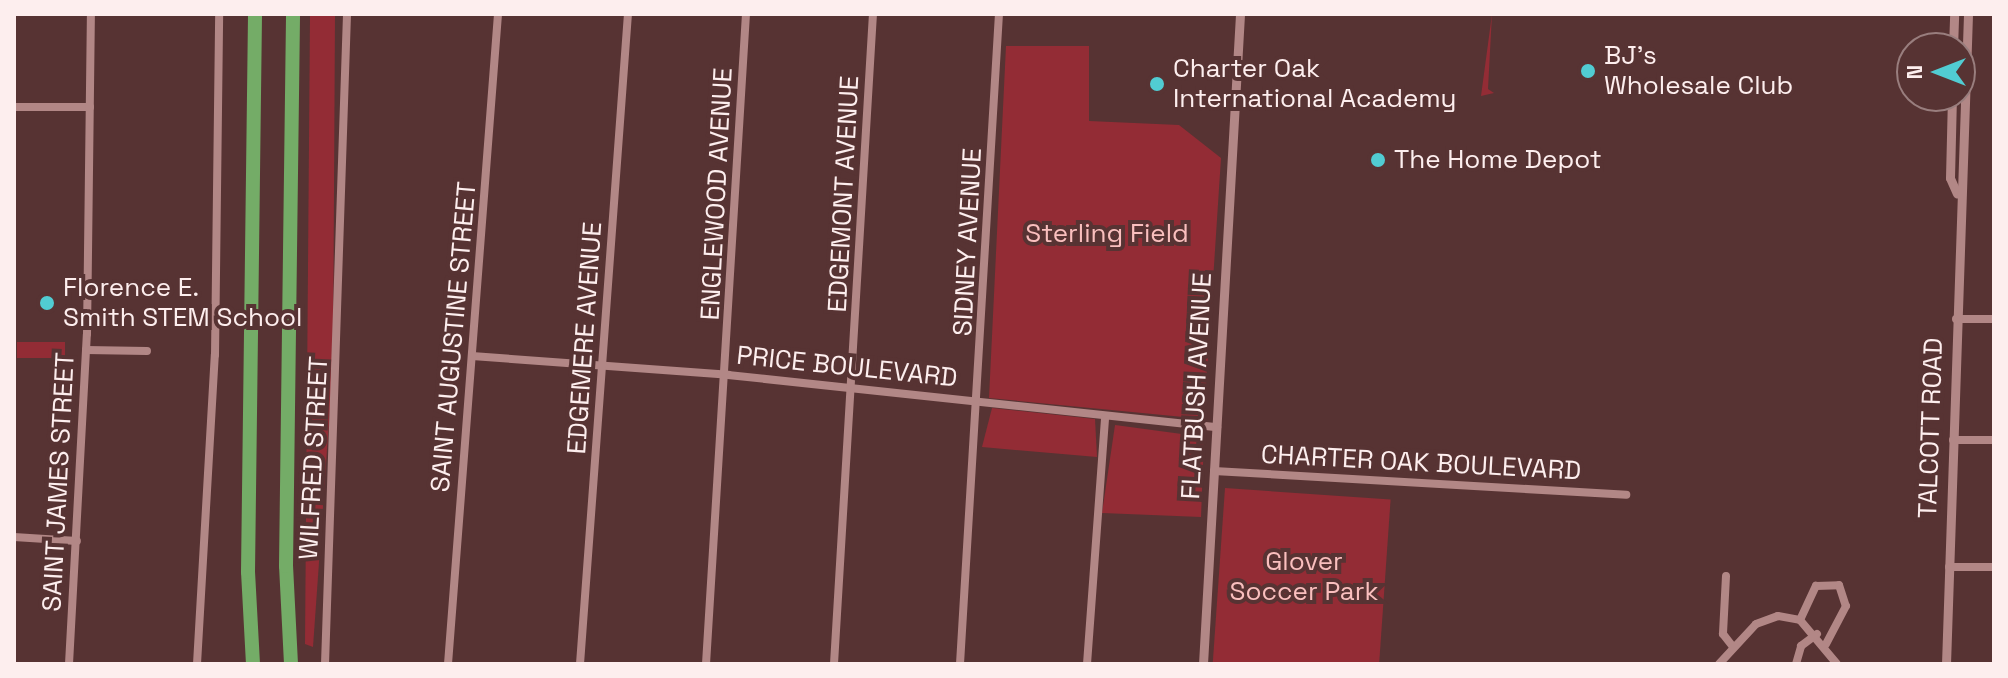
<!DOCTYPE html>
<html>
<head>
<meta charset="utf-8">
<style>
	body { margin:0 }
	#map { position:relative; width:2008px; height:678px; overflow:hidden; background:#573333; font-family:"Space Grotesk",sans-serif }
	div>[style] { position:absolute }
	.green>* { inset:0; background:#932c35; transform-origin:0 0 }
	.minor>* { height:8px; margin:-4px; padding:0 4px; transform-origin:4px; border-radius:4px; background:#b28786 }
	.tertiary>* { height:9px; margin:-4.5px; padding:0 4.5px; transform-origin:4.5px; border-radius:4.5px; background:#b28786 }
	.motorway>* { height:14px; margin:-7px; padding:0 7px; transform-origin:7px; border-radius:7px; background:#74ac67 }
	.dots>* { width:22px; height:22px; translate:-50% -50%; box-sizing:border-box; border:4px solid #573333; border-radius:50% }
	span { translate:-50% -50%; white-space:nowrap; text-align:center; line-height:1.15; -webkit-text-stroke:8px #573333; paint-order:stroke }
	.poi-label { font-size:26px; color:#fdeeee }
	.left { translate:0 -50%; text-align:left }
	.street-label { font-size:26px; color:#fdeeee }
	.park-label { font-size:26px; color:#fabfbe }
	.frame { position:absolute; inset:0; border:16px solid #fdeeee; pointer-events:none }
	.north { position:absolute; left:1896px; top:32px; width:80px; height:80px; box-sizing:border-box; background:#573333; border:2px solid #997e7e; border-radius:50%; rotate:270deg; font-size:22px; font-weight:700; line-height:32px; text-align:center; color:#fdeeee }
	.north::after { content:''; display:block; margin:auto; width:28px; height:36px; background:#51ccd2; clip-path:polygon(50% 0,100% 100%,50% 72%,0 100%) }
</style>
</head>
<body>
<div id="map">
	<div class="green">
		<i style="clip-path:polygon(310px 14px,335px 14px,333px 365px,313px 647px,305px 644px)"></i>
		<i style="clip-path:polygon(1492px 14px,1488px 89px,1494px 93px,1481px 96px)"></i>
		<i style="clip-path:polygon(1006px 46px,1089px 46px,1089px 121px,1179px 125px,1221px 158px,1204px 419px,989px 398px)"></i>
		<i style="left:17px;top:342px;width:48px;height:16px"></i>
		<i style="clip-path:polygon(992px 408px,1095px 419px,1097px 457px,982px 447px)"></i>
		<i style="clip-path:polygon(1115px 425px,1204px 437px,1201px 517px,1102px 513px)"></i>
		<i style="left:1225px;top:488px;width:166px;height:176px;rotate:4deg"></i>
	</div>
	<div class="minor">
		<i style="left:14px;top:107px;width:76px"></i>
		<i style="left:1956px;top:319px;width:38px"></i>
		<i style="left:86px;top:350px;width:61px;rotate:0.9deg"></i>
		<i style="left:472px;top:356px;width:257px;rotate:4.2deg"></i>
		<i style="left:728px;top:375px;width:492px;rotate:6.1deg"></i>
		<i style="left:1953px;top:440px;width:41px"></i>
		<i style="left:1214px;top:471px;width:413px;rotate:3.3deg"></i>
		<i style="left:14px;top:537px;width:63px;rotate:3.6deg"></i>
		<i style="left:1949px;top:567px;width:45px"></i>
		<i style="left:1726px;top:576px;width:58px;rotate:93deg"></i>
		<i style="left:1723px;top:634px;width:16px;rotate:52deg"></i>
		<i style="left:1800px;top:620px;width:38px;rotate:-65deg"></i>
		<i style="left:1816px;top:586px;width:23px;rotate:-2deg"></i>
		<i style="left:1839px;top:585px;width:22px;rotate:72deg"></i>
		<i style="left:1846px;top:606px;width:43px;rotate:117.8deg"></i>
		<i style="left:69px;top:664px;width:330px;rotate:-86.9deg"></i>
		<i style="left:87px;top:334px;width:320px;rotate:-89.3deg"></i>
		<i style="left:197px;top:664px;width:310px;rotate:-86.7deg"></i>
		<i style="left:215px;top:355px;width:341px;rotate:-89.3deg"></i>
		<i style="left:325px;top:664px;width:650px;rotate:-88.06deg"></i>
		<i style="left:448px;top:664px;width:652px;rotate:-85.6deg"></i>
		<i style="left:580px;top:664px;width:652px;rotate:-85.78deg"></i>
		<i style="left:706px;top:664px;width:651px;rotate:-86.48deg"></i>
		<i style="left:834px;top:664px;width:651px;rotate:-86.57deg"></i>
		<i style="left:960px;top:664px;width:651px;rotate:-86.57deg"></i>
		<i style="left:1087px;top:664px;width:247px;rotate:-85.8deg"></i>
		<i style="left:1719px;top:664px;width:54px;rotate:-47.2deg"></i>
		<i style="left:1756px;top:624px;width:23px;rotate:-20deg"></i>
		<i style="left:1778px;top:616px;width:22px;rotate:10deg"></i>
		<i style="left:1800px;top:620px;width:57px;rotate:49.9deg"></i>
		<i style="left:1796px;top:664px;width:19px;rotate:-74deg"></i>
		<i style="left:1801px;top:646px;width:20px;rotate:-37deg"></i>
	</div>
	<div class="tertiary">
		<i style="left:1953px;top:48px;width:34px;rotate:-88deg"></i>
		<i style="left:1952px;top:96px;width:82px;rotate:91.4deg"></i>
		<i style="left:1950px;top:178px;width:17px;rotate:66deg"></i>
		<i style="left:1203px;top:664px;width:651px;rotate:-86.74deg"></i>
		<i style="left:1946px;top:664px;width:650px;rotate:-88.06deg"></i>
	</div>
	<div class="motorway">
		<i style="left:253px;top:664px;width:92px;rotate:-93.1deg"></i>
		<i style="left:248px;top:572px;width:558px;rotate:-89.28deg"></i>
		<i style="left:291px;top:664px;width:98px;rotate:-92.9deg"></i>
		<i style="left:286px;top:566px;width:552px;rotate:-89.27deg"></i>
	</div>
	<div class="dots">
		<i style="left:1588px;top:71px;background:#51ccd2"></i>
		<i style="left:1157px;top:84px;background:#51ccd2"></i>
		<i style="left:1378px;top:160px;background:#51ccd2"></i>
		<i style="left:47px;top:303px;background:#51ccd2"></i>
	</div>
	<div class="poi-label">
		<span class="left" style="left:1604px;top:71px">BJ's<br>Wholesale Club</span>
		<span class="left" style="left:1173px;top:84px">Charter Oak<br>International Academy</span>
		<span class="left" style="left:1394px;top:160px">The Home Depot</span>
		<span class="left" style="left:63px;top:303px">Florence E.<br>Smith STEM School</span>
	</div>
	<div class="street-label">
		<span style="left:717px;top:194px;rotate:-87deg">ENGLEWOOD AVENUE</span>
		<span style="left:844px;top:194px;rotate:-87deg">EDGEMONT AVENUE</span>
		<span style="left:968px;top:242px;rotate:-87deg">SIDNEY AVENUE</span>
		<span style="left:454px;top:337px;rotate:-85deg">SAINT AUGUSTINE STREET</span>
		<span style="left:585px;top:338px;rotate:-86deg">EDGEMERE AVENUE</span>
		<span style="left:847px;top:367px;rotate:6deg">PRICE BOULEVARD</span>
		<span style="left:1197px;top:386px;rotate:-87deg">FLATBUSH AVENUE</span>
		<span style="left:1931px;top:428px;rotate:-88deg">TALCOTT ROAD</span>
		<span style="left:314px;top:458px;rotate:-87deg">WILFRED STREET</span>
		<span style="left:1421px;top:463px;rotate:3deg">CHARTER OAK BOULEVARD</span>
		<span style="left:59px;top:482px;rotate:-87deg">SAINT JAMES STREET</span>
	</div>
	<div class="park-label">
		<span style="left:1107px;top:234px">Sterling Field</span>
		<span style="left:1304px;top:577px">Glover<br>Soccer Park</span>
	</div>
	<div class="frame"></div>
	<div class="north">N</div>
</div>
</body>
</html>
